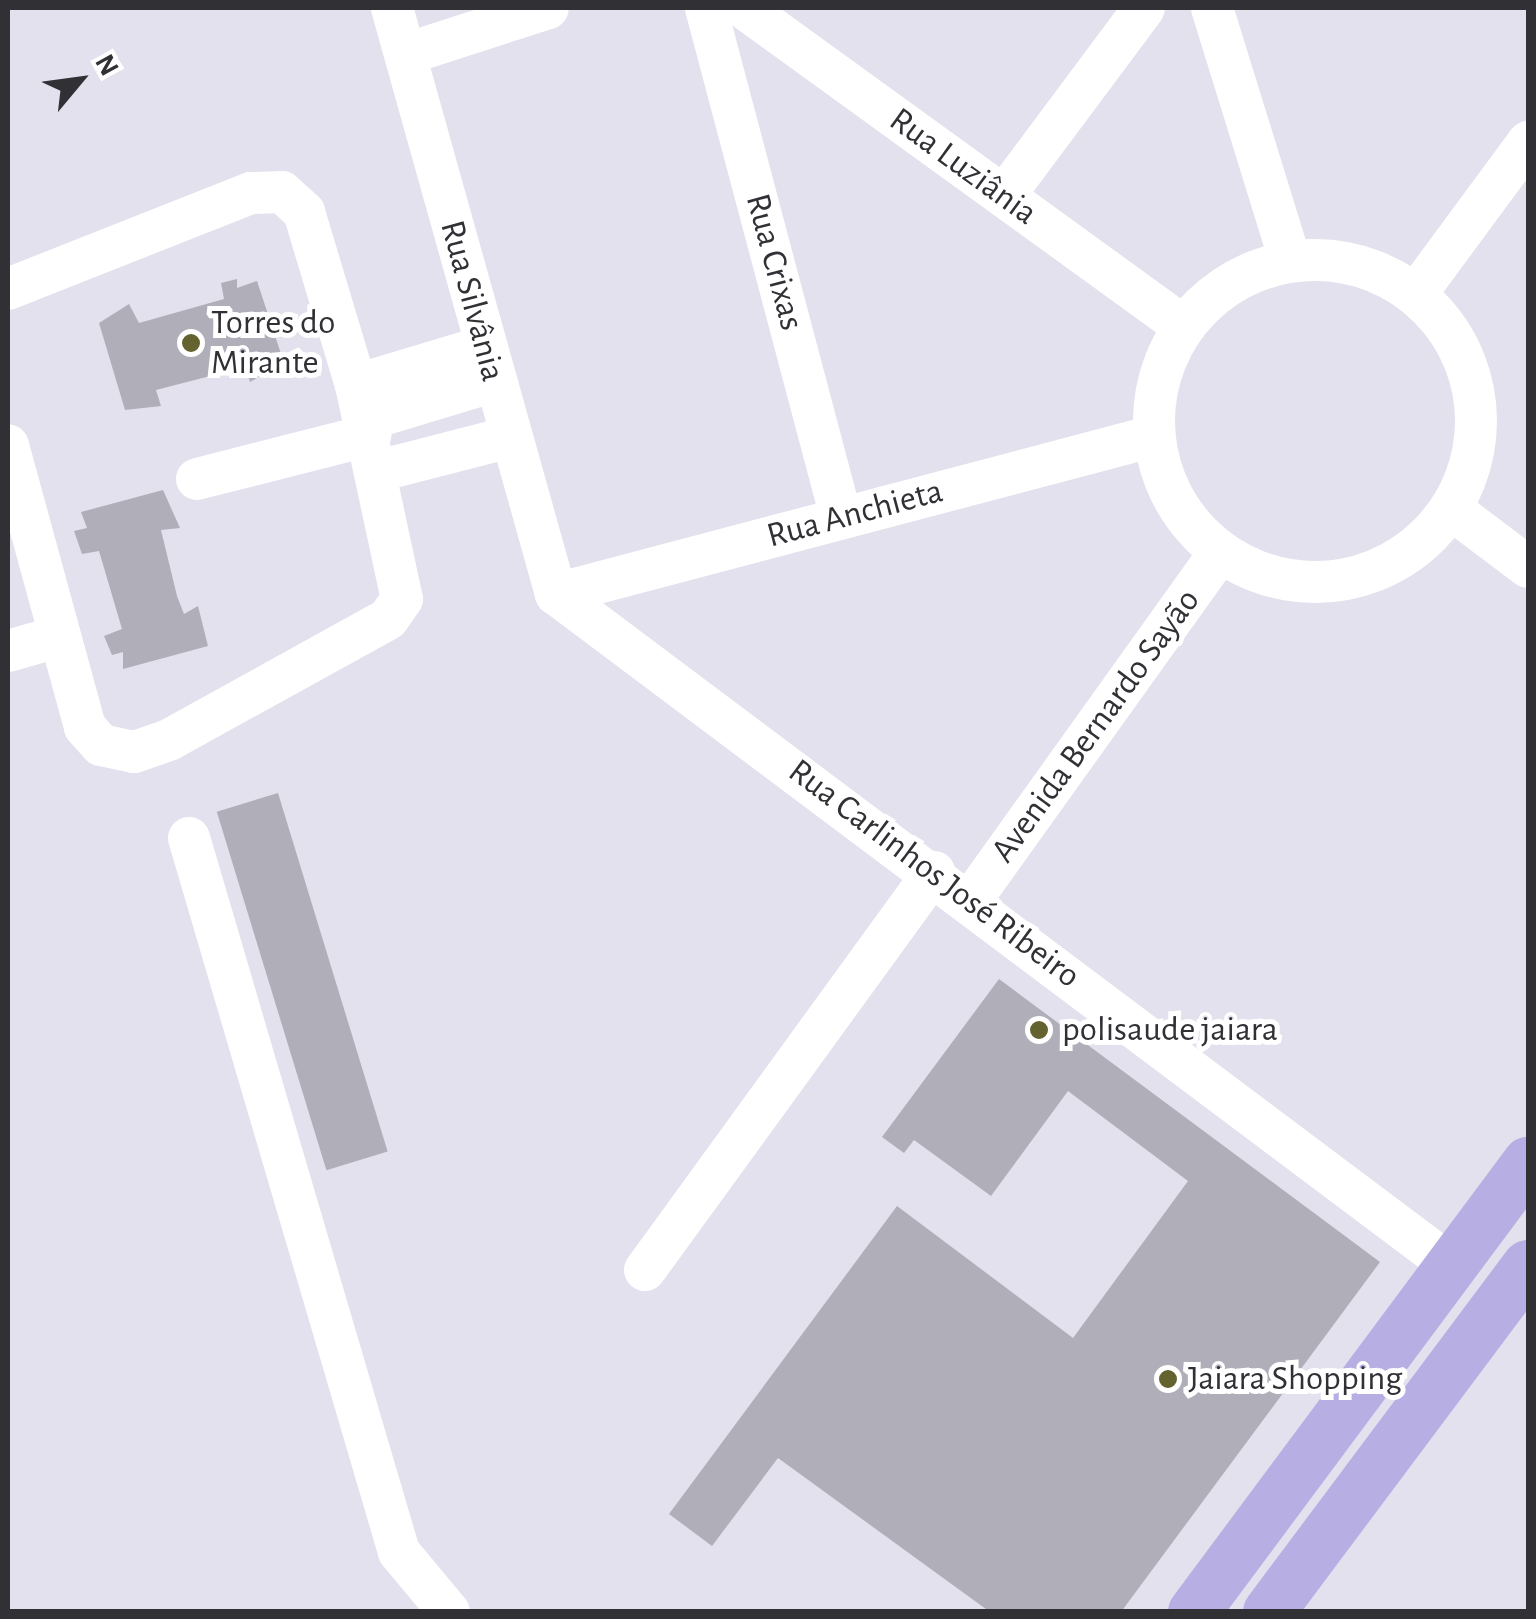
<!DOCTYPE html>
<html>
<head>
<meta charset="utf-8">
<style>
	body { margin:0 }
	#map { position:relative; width:1536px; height:1619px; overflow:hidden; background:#e2e1ed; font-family:"Alegreya Sans",sans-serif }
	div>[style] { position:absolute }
	.building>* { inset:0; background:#b0aeb9; transform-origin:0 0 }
	.minor>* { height:42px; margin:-21px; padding:0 21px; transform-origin:21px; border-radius:21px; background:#fff }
	.minor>.ring { margin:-21px; padding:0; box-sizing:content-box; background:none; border:42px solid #fff; border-radius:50% }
	.major>* { height:52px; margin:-26px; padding:0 26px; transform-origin:26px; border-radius:26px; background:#b7afe3 }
	.dots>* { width:28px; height:28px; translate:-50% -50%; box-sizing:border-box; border:5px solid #fff; border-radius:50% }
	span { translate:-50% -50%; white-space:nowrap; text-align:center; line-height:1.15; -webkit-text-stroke:10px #fff; paint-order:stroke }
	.street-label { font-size:35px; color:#313035 }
	.poi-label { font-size:35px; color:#313035 }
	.left { translate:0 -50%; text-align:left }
	.frame { position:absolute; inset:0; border:10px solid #313035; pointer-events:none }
	.north { position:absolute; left:30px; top:30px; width:100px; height:100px; -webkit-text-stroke:8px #fff; paint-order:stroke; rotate:61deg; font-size:28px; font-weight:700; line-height:40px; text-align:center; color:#313035 }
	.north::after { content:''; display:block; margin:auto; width:35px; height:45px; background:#313035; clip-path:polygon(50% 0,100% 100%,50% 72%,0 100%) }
</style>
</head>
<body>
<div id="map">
	<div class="building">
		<i style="clip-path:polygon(237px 279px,237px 288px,257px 281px,284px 363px,250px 382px,245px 367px,156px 390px,161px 406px,125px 410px,99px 323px,129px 304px,139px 323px,224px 299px,221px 283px)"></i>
		<i style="clip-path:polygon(163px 490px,180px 528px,161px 530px,177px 596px,184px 614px,198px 606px,208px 646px,123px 669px,123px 652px,112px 655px,104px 636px,122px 629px,99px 551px,82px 554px,74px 531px,87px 528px,81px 512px)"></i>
		<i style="left:278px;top:793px;width:375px;height:64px;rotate:73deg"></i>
		<i style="clip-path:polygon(999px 979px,1380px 1262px,1121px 1612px,990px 1612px,778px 1458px,712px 1546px,669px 1514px,897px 1206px,1073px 1338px,1188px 1181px,1068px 1091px,991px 1196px,914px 1140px,904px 1153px,882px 1137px)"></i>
	</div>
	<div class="minor">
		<i style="left:392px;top:8px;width:609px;rotate:74.37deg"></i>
		<i style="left:706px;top:8px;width:527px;rotate:75.15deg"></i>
		<i style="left:744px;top:8px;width:542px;rotate:35.92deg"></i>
		<i style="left:1212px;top:8px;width:264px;rotate:72.8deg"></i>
		<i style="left:406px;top:54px;width:149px;rotate:-17.9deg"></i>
		<i style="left:1004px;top:196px;width:234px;rotate:-53.3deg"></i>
		<i class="ring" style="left:1154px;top:260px;width:280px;height:280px"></i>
		<i style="left:8px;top:289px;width:261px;rotate:-21.6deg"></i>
		<i style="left:251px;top:193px;width:31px;rotate:-2deg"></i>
		<i style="left:282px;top:192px;width:30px;rotate:42deg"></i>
		<i style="left:304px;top:212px;width:181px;rotate:73.3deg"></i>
		<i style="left:356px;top:385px;width:219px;rotate:77.9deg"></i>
		<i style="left:402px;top:599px;width:24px;rotate:125deg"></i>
		<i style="left:388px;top:619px;width:250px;rotate:151.1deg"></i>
		<i style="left:169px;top:740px;width:37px;rotate:161deg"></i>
		<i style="left:134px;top:752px;width:34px;rotate:-168deg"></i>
		<i style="left:101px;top:745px;width:24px;rotate:-132deg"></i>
		<i style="left:85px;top:727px;width:292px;rotate:-105.3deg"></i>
		<i style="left:1416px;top:294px;width:189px;rotate:-53.6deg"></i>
		<i style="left:356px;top:385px;width:133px;rotate:-16.7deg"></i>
		<i style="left:366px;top:420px;width:134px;rotate:-16.9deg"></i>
		<i style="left:378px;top:471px;width:136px;rotate:-14.4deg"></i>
		<i style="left:197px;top:479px;width:179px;rotate:-14.3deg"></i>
		<i style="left:1451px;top:509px;width:96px;rotate:37deg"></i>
		<i style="left:556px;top:594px;width:1120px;rotate:36.87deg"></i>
		<i style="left:556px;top:594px;width:619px;rotate:-14.8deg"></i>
		<i style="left:8px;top:651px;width:51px;rotate:-15.9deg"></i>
		<i style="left:189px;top:838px;width:744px;rotate:73.61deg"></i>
		<i style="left:399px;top:1552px;width:78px;rotate:50.2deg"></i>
		<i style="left:971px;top:900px;width:428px;rotate:-54.4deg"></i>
		<i style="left:645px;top:1270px;width:492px;rotate:-54deg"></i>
	</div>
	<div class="major">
		<i style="left:1194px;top:1612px;width:560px;rotate:-53.36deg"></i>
		<i style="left:1269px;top:1612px;width:432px;rotate:-53.2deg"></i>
	</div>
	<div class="dots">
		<i style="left:191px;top:343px;background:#646330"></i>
		<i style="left:1039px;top:1030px;background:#646330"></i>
		<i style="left:1168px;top:1379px;background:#646330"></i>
	</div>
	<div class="street-label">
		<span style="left:963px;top:167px;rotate:36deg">Rua Luziânia</span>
		<span style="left:774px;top:262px;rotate:75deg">Rua Crixas</span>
		<span style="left:472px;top:301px;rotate:75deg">Rua Silvânia</span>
		<span style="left:855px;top:514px;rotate:-15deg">Rua Anchieta</span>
		<span style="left:1096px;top:726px;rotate:-54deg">Avenida Bernardo Sayão</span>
		<span style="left:934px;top:874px;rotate:37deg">Rua Carlinhos José Ribeiro</span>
	</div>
	<div class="poi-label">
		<span class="left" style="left:211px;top:343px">Torres do<br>Mirante</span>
		<span class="left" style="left:1062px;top:1030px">polisaude jaiara</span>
		<span class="left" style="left:1188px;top:1379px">Jaiara Shopping</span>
	</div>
	<div class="frame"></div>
	<div class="north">N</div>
</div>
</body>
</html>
